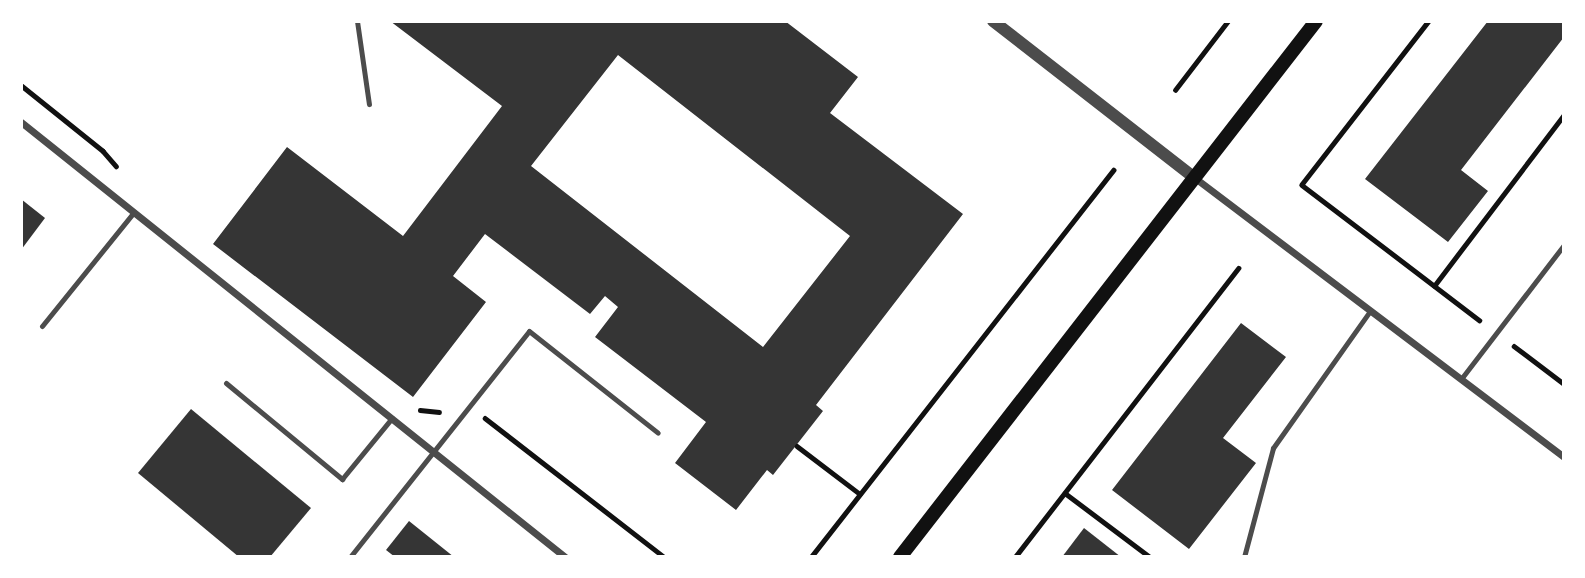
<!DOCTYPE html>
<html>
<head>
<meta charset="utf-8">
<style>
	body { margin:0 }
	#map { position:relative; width:1585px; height:578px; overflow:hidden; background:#fff; font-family:Lato,sans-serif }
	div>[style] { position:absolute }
	.building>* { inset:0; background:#353535 }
	.path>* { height:4.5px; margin:-2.25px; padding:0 2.25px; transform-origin:2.25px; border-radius:2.25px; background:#111 }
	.service>* { height:5px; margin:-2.5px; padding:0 2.5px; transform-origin:2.5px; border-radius:2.5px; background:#4c4c4c }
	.minor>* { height:7px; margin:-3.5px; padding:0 3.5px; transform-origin:3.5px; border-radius:3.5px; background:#4c4c4c }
	.tertiary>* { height:12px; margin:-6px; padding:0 6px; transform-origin:6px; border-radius:6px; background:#4c4c4c }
	.secondary>* { height:14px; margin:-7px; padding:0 7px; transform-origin:7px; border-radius:7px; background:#111 }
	span { translate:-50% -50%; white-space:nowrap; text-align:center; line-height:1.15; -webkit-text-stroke:7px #fff; paint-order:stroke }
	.frame { position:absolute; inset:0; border:23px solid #fff; pointer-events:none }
</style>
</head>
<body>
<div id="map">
	<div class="building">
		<i style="clip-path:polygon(evenodd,390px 21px,785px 21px,858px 77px,830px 113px,963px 214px,816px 405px,823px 411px,773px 475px,767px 470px,736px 510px,675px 463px,706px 422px,595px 337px,618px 307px,605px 296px,590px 314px,485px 234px,453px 276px,486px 302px,413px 397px,213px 244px,287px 147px,403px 236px,502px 106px,390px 21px,618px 55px,850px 236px,763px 347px,531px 166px,618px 55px)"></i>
		<i style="clip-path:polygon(1488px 21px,1564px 21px,1564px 37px,1461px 170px,1488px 191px,1448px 242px,1365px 179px)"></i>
		<i style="clip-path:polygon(21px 199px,45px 218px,21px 250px)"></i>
		<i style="clip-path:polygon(1241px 323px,1286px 357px,1223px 438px,1256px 463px,1189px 549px,1112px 490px)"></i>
		<i style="clip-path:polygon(191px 409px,311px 508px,270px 557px,239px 557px,138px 473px)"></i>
		<i style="clip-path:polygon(409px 521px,454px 557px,395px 557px,386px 550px)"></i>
		<i style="clip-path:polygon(1084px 528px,1121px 557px,1062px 557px)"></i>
	</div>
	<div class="path">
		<i style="left:1429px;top:21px;width:207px;rotate:127.8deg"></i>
		<i style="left:1302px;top:185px;width:223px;rotate:37.3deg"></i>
		<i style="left:21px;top:85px;width:105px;rotate:38.8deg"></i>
		<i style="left:103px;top:151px;width:20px;rotate:49deg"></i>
		<i style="left:1175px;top:90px;width:87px;rotate:-52.5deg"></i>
		<i style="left:1434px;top:286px;width:215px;rotate:-52.8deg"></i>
		<i style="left:1514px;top:346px;width:63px;rotate:37.2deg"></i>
		<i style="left:420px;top:410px;width:19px;rotate:6deg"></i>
		<i style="left:485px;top:418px;width:227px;rotate:37.8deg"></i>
		<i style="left:797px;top:446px;width:79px;rotate:37.3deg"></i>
		<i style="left:1065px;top:493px;width:106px;rotate:37deg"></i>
		<i style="left:811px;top:557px;width:491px;rotate:-52deg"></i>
		<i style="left:1015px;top:557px;width:365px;rotate:-52.3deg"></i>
	</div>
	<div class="service">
		<i style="left:357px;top:21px;width:84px;rotate:81.8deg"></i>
		<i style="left:42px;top:326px;width:146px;rotate:-51.1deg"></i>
		<i style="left:1461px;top:379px;width:169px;rotate:-52.5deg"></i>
		<i style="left:226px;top:383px;width:151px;rotate:39.6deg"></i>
		<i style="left:342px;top:479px;width:79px;rotate:-50.7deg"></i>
		<i style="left:350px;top:557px;width:288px;rotate:-51.6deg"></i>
		<i style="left:529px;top:331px;width:164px;rotate:38.3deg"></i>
		<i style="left:1244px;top:557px;width:113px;rotate:-75.1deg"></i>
		<i style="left:1273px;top:448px;width:168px;rotate:-54.7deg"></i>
	</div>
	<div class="minor">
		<i style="left:21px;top:122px;width:697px;rotate:38.65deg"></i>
		<i style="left:1195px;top:178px;width:463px;rotate:37.1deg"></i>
	</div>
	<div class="tertiary">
		<i style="left:993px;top:21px;width:256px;rotate:37.9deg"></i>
	</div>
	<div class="secondary">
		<i style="left:900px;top:557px;width:678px;rotate:-52.18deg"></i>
	</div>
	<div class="frame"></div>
</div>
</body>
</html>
